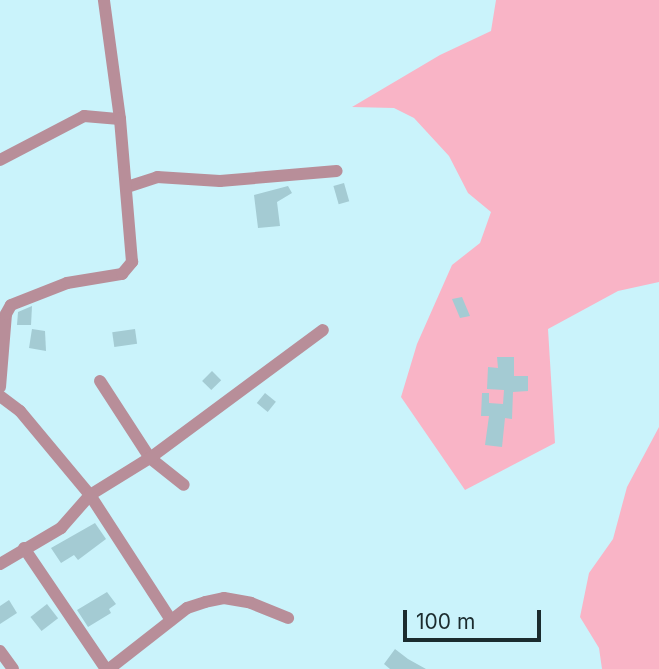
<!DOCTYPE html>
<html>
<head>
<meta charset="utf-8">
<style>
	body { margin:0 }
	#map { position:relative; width:659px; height:669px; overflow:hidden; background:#caf3fb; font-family:Inter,sans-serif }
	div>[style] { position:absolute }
	.green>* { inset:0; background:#f9b4c6 }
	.building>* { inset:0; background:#a4cbd3; transform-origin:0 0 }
	.minor>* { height:12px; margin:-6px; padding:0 6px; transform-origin:6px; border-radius:6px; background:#b88e99 }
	span { translate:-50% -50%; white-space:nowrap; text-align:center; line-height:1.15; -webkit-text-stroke:7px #caf3fb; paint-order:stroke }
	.scale { position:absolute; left:403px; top:610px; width:138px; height:32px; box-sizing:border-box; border:4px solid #1b2b2e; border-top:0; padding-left:9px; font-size:21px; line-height:24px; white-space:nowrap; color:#1b2b2e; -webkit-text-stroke:5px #caf3fb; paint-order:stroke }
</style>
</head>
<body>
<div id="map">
	<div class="green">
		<i style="clip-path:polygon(496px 0,659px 0,659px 282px,618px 291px,548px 329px,555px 443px,465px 490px,401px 397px,417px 344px,452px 265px,480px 243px,491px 212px,468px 193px,449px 156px,414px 118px,394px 108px,352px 107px,440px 55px,491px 31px)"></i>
		<i style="clip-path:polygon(659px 427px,659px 669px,602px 669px,599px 648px,580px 617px,589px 573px,613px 539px,627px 487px)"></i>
	</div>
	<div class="building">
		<i style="left:344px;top:183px;width:19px;height:11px;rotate:74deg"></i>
		<i style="clip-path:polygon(288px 186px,292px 193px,277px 202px,280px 226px,258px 228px,254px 195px)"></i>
		<i style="clip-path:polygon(462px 297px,470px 316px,460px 318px,452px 299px)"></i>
		<i style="clip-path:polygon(32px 306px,31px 325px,17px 325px,18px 312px)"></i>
		<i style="clip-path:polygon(32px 329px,45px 331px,46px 351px,29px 348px)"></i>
		<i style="left:135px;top:329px;width:15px;height:23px;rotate:82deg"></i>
		<i style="clip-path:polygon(497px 357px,514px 357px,514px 376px,528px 376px,528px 391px,513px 392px,512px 419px,505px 418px,502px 447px,485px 445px,489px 416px,481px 416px,482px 393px,489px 393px,489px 403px,503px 404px,504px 390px,487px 389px,488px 367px,498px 368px)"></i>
		<i style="left:212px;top:371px;width:13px;height:14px;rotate:45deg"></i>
		<i style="left:265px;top:393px;width:14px;height:13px;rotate:39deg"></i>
		<i style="clip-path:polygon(95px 523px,106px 539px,78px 560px,74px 555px,61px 563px,51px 548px)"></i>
		<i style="clip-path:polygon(107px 592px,116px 604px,109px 609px,111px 613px,88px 627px,77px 610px)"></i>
		<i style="clip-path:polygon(9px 600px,17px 613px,0 624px,0 606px)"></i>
		<i style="left:47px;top:604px;width:18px;height:21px;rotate:52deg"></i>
		<i style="clip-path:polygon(395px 649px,408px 659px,426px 669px,390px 669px,384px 664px)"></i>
	</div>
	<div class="minor">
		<i style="left:0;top:160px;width:95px;rotate:-27.6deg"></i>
		<i style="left:84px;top:116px;width:36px;rotate:5deg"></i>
		<i style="left:120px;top:119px;width:120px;rotate:-97.7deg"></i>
		<i style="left:127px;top:187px;width:32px;rotate:-18deg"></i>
		<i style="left:157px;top:177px;width:63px;rotate:3.6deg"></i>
		<i style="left:220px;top:181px;width:117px;rotate:-4.9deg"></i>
		<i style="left:100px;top:381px;width:92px;rotate:57deg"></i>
		<i style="left:150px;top:458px;width:43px;rotate:38.5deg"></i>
		<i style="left:0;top:387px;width:73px;rotate:-85.3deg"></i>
		<i style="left:6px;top:314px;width:10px;rotate:-61deg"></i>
		<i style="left:11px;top:305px;width:60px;rotate:-21.4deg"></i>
		<i style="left:67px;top:283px;width:56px;rotate:-9.3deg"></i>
		<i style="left:122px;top:274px;width:16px;rotate:-50deg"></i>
		<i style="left:132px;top:262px;width:144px;rotate:-94.8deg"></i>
		<i style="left:0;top:396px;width:25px;rotate:37deg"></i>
		<i style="left:20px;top:411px;width:109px;rotate:50.2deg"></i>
		<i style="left:90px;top:495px;width:149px;rotate:57.1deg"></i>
		<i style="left:24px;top:548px;width:146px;rotate:55.9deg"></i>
		<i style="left:0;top:564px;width:71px;rotate:-30.5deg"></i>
		<i style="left:61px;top:528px;width:44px;rotate:-48.7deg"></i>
		<i style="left:90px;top:495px;width:70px;rotate:-31.7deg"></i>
		<i style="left:150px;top:458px;width:215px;rotate:-36.5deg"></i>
		<i style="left:0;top:651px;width:22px;rotate:54deg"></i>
		<i style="left:109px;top:669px;width:99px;rotate:-38deg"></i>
		<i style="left:187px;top:608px;width:19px;rotate:-18deg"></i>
		<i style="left:205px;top:602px;width:19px;rotate:-12deg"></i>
		<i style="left:224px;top:598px;width:27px;rotate:10deg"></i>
		<i style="left:251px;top:603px;width:40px;rotate:22deg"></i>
	</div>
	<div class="scale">100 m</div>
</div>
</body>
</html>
